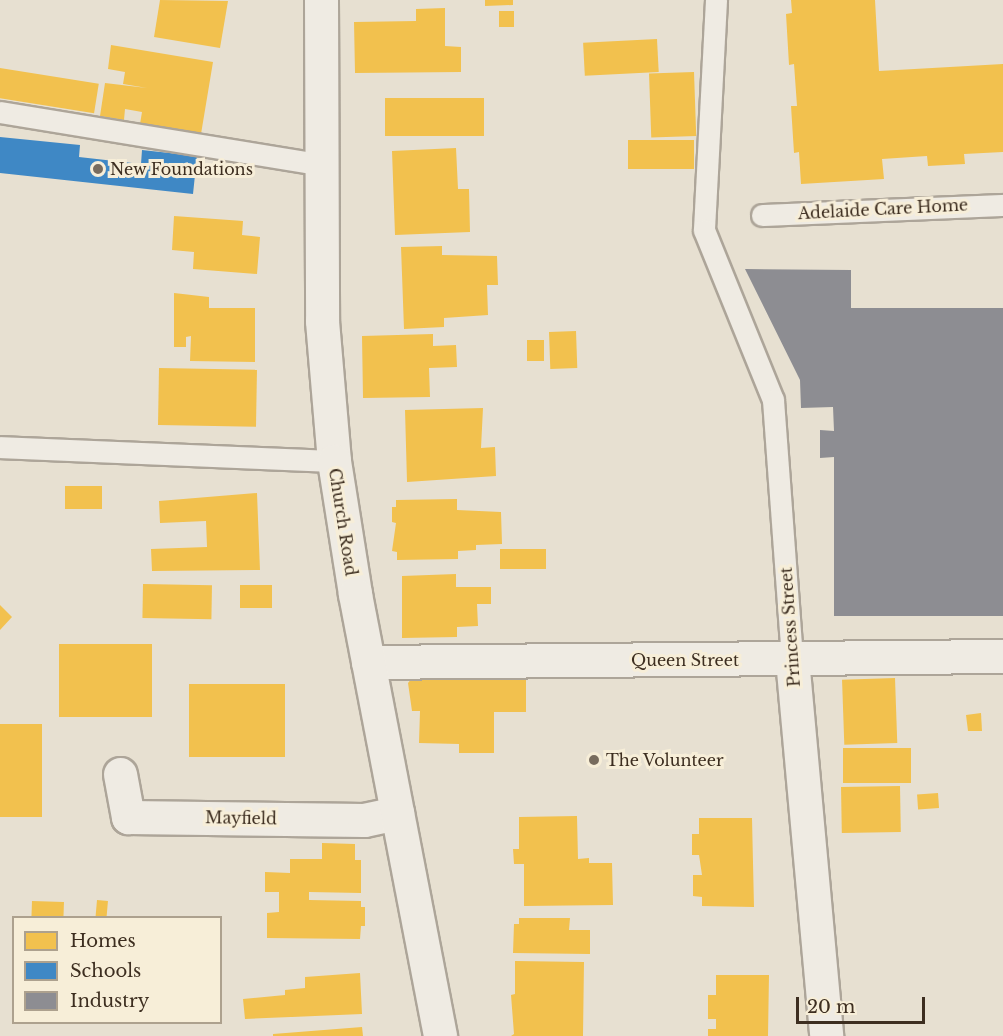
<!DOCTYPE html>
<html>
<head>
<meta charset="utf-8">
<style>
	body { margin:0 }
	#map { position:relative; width:1003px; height:1036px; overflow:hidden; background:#e7e0d1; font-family:"Libre Baskerville",serif }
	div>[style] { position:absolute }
	.homes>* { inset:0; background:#f2c14e; transform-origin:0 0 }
	.schools>* { inset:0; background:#3f88c5 }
	.industry>* { inset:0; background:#8d8d92 }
	.roads { filter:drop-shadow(2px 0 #ada599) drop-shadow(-2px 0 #ada599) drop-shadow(0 2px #ada599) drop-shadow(0 -2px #ada599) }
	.service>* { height:21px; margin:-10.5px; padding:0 10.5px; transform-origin:10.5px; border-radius:10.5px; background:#efebe3 }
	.minor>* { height:33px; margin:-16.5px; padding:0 16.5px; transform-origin:16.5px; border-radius:16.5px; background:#efebe3 }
	.tertiary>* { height:33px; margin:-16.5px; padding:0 16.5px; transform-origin:16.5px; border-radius:16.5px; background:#efebe3 }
	.dots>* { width:16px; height:16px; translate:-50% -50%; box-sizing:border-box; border:3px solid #f7eed8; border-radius:50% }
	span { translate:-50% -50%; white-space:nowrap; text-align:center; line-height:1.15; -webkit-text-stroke:6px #f7eed8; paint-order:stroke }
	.poi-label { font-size:16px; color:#3d2e20 }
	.left { translate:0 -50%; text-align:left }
	.street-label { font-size:16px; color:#3d2e20 }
	.legend { position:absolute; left:12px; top:916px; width:210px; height:108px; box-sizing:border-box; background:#f7eed8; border:2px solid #ada18e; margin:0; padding:8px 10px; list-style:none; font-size:18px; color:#3d2e20 }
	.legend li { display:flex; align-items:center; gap:12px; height:30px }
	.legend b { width:30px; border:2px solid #ada18e }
	.scale { position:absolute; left:796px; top:997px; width:129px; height:27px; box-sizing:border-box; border:3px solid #3d2e20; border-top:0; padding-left:8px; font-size:18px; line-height:21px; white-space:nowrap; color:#3d2e20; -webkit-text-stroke:4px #f7eed8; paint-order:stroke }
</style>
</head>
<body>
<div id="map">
	<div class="homes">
		<i style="clip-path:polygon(160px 0,228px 1px,220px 48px,154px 37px)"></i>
		<i style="clip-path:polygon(485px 0,513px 0,513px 5px,485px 6px)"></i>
		<i style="clip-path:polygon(791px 0,875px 0,879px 71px,1003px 64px,1003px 152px,964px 154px,965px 164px,928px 166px,927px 156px,882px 159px,884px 179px,801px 184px,799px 152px,794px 153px,791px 106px,797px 106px,794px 64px,789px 65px,786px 14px,792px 13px)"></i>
		<i style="clip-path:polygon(445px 8px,445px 46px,461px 47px,461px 72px,355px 73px,354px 22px,416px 21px,416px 9px)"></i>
		<i style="left:514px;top:11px;width:16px;height:15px;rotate:90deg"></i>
		<i style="left:657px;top:39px;width:33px;height:74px;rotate:87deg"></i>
		<i style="clip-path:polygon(111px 45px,213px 62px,201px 134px,140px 124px,142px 112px,125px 109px,124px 120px,100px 116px,105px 83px,147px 88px,123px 84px,125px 72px,108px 69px)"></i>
		<i style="left:0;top:68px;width:100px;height:30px;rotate:9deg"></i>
		<i style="left:694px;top:72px;width:64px;height:45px;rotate:88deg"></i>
		<i style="left:385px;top:98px;width:99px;height:38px"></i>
		<i style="left:694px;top:140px;width:29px;height:66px;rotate:90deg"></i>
		<i style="clip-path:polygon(456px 148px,458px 189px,469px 189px,470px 232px,395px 235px,392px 151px)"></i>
		<i style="clip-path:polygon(174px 216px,243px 221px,242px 235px,260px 237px,257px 274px,193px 269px,194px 252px,172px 250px)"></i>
		<i style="clip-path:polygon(442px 246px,442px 255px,497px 256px,498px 285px,487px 285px,488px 315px,444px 318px,444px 327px,404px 329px,401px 247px)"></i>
		<i style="clip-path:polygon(174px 293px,209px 297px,209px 308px,255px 308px,255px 362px,190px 361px,191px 336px,186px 337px,186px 347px,174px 347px)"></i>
		<i style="left:576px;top:331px;width:37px;height:27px;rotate:88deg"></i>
		<i style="clip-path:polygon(433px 334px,433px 346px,456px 345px,457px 367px,429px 368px,430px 397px,363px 398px,362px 336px)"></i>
		<i style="left:544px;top:340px;width:21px;height:17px;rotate:90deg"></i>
		<i style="left:159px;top:368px;width:98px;height:57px;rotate:1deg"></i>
		<i style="clip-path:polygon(483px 408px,481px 448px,495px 447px,496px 476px,407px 482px,405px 410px)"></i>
		<i style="left:65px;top:486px;width:37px;height:23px"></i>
		<i style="clip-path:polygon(257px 493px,260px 570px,152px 571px,151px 549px,207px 547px,206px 521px,160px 523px,159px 501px)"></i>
		<i style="clip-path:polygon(457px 499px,457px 510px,501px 512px,502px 544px,476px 545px,476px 550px,458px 551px,458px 559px,397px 560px,397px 552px,392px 551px,396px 523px,392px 522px,392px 507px,396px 507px,396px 500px)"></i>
		<i style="left:546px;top:549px;width:20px;height:46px;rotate:90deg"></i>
		<i style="clip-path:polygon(456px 574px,456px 587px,491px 587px,491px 604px,477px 604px,478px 626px,457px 627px,457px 637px,402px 638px,402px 576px)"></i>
		<i style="left:143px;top:584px;width:69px;height:34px;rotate:1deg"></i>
		<i style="left:240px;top:585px;width:32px;height:23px"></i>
		<i style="clip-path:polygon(0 605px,12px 617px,0 630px)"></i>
		<i style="left:59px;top:644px;width:93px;height:73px"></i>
		<i style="clip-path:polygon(413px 677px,526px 679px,526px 712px,494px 712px,494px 753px,459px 753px,459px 744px,419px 743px,420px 711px,412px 711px,408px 683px)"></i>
		<i style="left:895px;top:678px;width:65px;height:53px;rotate:88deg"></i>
		<i style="left:189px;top:684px;width:96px;height:73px"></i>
		<i style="clip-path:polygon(981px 713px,982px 731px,968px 731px,966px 715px)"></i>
		<i style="left:0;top:724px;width:42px;height:93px"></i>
		<i style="left:911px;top:748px;width:35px;height:68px;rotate:90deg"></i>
		<i style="left:900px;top:786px;width:46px;height:59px;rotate:89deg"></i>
		<i style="left:938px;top:793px;width:15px;height:21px;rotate:86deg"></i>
		<i style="clip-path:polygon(577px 816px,578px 859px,589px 858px,589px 863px,612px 863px,613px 905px,524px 906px,524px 864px,514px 864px,513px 849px,519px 849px,519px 817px)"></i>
		<i style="clip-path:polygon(699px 818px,752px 818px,754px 907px,702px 906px,702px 897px,693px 896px,693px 875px,702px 875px,699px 855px,692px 855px,692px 834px,699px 834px)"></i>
		<i style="clip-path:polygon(322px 843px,355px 844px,355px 860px,361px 860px,361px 893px,309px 892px,309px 900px,361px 901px,361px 907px,365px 907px,365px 926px,361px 926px,360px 939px,267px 938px,267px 913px,279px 912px,279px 892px,265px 892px,265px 872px,290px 873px,290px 859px,322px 859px)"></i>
		<i style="left:97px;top:900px;width:11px;height:17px;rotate:5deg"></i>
		<i style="left:32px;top:901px;width:32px;height:17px;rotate:2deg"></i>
		<i style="clip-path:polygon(519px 918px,570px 918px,569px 930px,590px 930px,590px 954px,513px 953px,514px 924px,519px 924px)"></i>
		<i style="clip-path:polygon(515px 961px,584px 962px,583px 1036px,511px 1036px,514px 1034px,511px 995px,515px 994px)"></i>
		<i style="clip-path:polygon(360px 973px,362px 1014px,245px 1019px,243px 999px,285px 995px,285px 990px,305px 988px,305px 977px)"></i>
		<i style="clip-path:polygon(716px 975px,769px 975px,768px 1036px,708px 1036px,708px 1029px,716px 1029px,716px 1019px,708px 1019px,708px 995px,716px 995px)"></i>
		<i style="clip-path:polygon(362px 1027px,363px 1036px,273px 1036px,273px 1034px)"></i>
	</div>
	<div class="schools">
		<i style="clip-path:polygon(0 137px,80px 145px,79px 157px,141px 164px,142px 150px,197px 156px,193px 194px,0 173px)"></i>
	</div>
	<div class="industry">
		<i style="clip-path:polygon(745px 269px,851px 270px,851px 308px,1003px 308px,1003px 616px,834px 616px,834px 457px,820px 458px,820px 430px,834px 431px,833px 407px,801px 408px,800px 380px)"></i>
	</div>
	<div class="roads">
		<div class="service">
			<i style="left:716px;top:0;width:230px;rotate:93deg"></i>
			<i style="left:704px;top:230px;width:183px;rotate:67.9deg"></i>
			<i style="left:773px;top:400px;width:260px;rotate:85.8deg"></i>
			<i style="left:0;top:112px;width:323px;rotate:9.3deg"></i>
			<i style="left:762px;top:215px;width:241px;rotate:-2.4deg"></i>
			<i style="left:0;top:447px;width:334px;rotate:2.4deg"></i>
		</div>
		<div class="minor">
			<i style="left:792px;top:659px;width:379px;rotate:84.8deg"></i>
			<i style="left:368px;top:662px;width:635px;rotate:-0.54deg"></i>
			<i style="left:120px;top:774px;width:44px;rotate:79.5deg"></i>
			<i style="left:128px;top:817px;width:236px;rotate:0.7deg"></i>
			<i style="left:364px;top:820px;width:34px;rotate:-12deg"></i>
		</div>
		<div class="tertiary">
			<i style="left:321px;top:0;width:321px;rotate:89.8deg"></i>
			<i style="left:322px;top:321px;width:141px;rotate:85.1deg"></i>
			<i style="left:334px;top:461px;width:135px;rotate:81deg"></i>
			<i style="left:355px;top:594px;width:450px;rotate:79.1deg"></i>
		</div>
	</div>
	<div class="dots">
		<i style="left:98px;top:169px;background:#786c5e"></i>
		<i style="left:594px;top:760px;background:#786c5e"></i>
	</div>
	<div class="poi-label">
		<span class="left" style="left:110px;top:169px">New Foundations</span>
		<span class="left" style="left:606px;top:760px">The Volunteer</span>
	</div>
	<div class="street-label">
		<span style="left:883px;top:209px;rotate:-3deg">Adelaide Care Home</span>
		<span style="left:343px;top:522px;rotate:81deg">Church Road</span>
		<span style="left:790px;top:627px;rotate:-94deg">Princess Street</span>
		<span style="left:685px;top:660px">Queen Street</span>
		<span style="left:241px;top:818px;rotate:1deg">Mayfield</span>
	</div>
	<ul class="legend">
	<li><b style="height:16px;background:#f2c14e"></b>Homes</li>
	<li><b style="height:16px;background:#3f88c5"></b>Schools</li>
	<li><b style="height:16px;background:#8d8d92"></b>Industry</li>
	</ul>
	<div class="scale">20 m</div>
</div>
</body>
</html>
